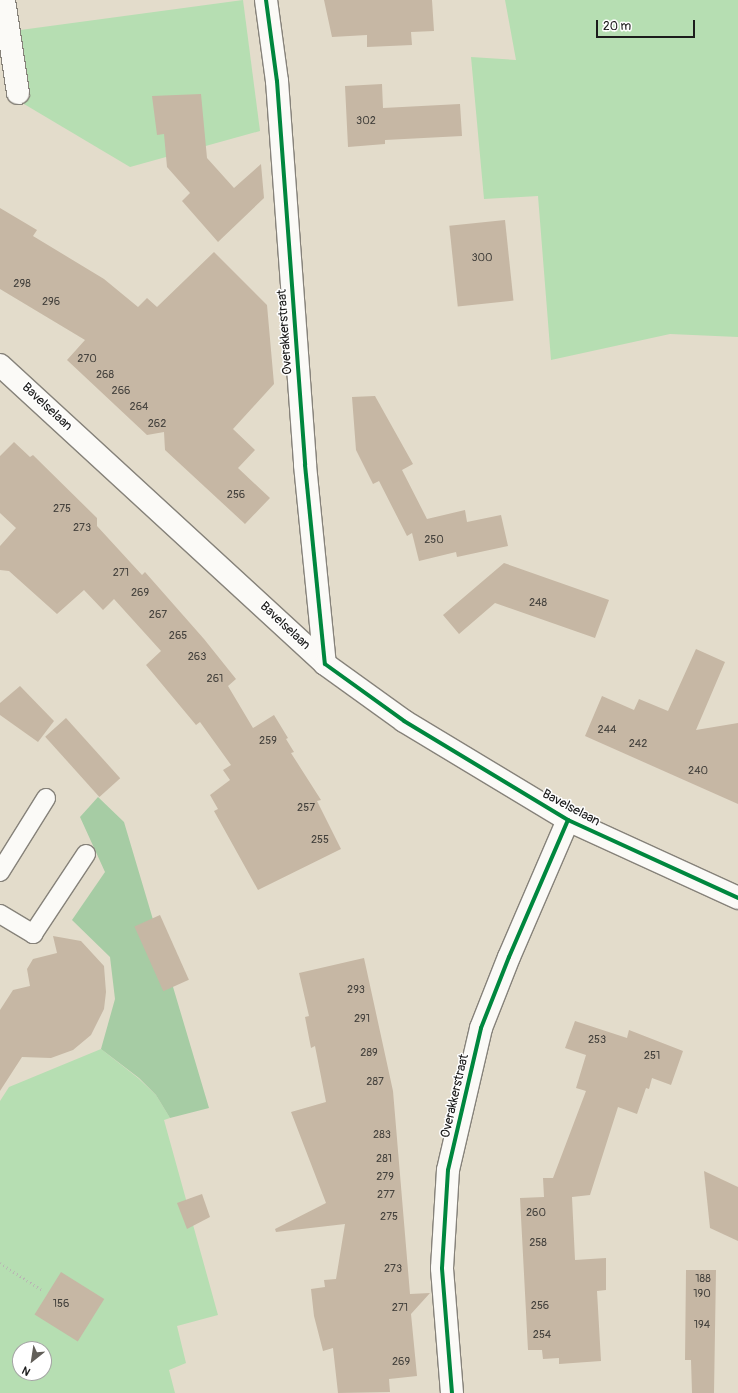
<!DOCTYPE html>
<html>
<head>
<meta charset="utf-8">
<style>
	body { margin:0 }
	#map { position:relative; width:738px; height:1393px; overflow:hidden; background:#e3dccb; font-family:Pangolin,sans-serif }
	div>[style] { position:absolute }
	.green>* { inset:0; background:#b6deb2 }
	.forest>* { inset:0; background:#a6cca4 }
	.building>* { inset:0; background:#c6b7a4; transform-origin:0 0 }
	.path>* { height:2.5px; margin-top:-1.25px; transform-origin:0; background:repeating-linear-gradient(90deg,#b8b7b3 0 1px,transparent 0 4px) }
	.roads { filter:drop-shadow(1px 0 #86827a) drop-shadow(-1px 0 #86827a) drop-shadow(0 1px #86827a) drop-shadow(0 -1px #86827a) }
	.lane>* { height:18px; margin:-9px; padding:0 9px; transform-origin:9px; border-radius:9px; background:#fbfaf7 }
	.street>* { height:22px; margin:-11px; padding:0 11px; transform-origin:11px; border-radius:11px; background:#fbfaf7 }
	.cycleway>* { height:4px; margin:-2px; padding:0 2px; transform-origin:2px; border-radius:2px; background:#00873e }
	span { translate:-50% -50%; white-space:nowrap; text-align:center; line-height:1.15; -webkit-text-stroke:3px #fff; paint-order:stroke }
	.number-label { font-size:11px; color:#46433e }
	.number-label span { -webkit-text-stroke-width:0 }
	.street-label { font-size:13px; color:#1c1c1c }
	.north { position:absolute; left:12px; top:1341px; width:40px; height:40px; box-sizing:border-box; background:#fff; border:1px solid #a4a4a4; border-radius:50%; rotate:210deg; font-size:11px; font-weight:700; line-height:16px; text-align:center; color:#1c1c1c }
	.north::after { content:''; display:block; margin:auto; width:14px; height:18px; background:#625f59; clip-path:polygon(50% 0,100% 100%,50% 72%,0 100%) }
	.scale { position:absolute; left:596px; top:20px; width:99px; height:18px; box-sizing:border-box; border:2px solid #1c1c1c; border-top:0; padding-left:5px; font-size:12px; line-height:14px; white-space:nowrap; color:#1c1c1c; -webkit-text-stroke:3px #fff; paint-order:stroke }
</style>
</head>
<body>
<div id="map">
	<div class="green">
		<i style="clip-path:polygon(243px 0,260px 131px,130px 167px,24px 104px,13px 31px)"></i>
		<i style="clip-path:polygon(505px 0,738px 0,738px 337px,670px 334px,551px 360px,538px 196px,484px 199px,471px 57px,516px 60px)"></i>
		<i style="clip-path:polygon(evenodd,101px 1049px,138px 1078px,156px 1095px,170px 1118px,164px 1120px,218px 1315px,177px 1326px,186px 1363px,169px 1370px,175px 1393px,0 1393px,0 1101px,9px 1087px,101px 1049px,20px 1349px,44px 1349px,44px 1373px,20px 1373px,20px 1349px)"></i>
	</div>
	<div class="forest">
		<i style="clip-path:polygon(98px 797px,124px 822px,209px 1108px,170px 1118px,156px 1095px,139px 1078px,101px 1049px,115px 999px,110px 957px,72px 920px,105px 872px,80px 817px)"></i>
	</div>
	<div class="building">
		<i style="clip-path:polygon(324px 0,432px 0,434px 31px,411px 32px,412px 45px,367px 47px,367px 35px,332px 37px)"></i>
		<i style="clip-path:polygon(382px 84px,383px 108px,460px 104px,462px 136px,385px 140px,385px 144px,348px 147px,345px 86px)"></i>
		<i style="clip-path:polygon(201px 94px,207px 158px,234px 188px,261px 164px,264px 198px,218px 242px,182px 201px,190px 193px,167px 167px,164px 134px,157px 135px,152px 96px)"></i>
		<i style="clip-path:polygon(0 208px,37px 230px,33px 236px,104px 279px,138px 307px,147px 298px,157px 307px,214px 252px,267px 305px,274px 384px,233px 429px,255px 450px,238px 468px,270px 498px,245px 524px,165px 450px,164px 432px,147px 435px,67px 360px,85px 340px,0 289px)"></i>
		<i style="left:505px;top:220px;width:81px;height:56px;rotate:84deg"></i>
		<i style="clip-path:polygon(375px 396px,413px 464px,402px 470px,427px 519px,465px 510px,467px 522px,501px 515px,508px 546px,457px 557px,456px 552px,419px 561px,412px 533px,407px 536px,379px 481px,373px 484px,356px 450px,352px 397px)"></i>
		<i style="clip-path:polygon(14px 442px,30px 457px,33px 455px,97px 518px,97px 526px,142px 575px,145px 572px,204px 639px,236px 679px,228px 686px,253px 728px,274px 715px,288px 738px,286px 739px,294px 752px,291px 753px,321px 800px,317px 801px,341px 849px,258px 890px,214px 811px,218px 809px,210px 795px,230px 780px,223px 770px,231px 765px,200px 722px,196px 725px,146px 665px,161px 651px,114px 599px,103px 610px,84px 590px,57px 614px,9px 571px,0 570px,0 546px,16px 528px,0 513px,0 456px)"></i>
		<i style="clip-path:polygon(504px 563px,609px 600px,595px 638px,495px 603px,459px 634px,443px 615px)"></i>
		<i style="clip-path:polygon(696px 649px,725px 662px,696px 730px,738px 723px,738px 804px,585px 736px,602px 696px,634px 710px,639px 699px,668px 711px)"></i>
		<i style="clip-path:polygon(20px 686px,54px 721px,38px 742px,0 715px,0 703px)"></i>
		<i style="left:66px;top:718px;width:81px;height:28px;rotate:48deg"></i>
		<i style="left:160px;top:915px;width:71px;height:28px;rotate:66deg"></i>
		<i style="clip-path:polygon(53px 936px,81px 941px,104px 966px,106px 992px,104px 1009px,91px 1035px,73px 1050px,51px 1058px,22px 1057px,0 1091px,0 1010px,13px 990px,30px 986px,27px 969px,33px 959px,57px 953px)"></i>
		<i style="clip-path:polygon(364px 958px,393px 1091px,410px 1294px,430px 1293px,411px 1314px,417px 1376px,389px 1379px,390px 1392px,338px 1393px,333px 1348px,323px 1351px,314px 1316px,311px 1289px,325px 1287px,324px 1280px,336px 1279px,345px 1224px,276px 1232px,275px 1229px,326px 1203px,291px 1112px,326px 1102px,315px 1046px,311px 1048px,305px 1017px,309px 1016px,299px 973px)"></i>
		<i style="clip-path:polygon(575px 1021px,627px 1038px,629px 1030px,683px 1051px,671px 1085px,652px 1078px,649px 1089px,646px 1088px,637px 1114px,618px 1107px,590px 1195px,572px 1197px,575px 1260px,606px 1258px,606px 1290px,597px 1291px,601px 1361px,559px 1364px,559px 1358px,543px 1359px,542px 1350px,528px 1350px,520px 1198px,544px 1197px,543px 1178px,553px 1178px,586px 1091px,576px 1088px,586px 1055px,565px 1048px)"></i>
		<i style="clip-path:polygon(704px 1171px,738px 1187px,738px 1241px,710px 1228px)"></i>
		<i style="clip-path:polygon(202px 1194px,210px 1217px,187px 1229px,177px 1203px)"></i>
		<i style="clip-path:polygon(686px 1270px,716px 1270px,714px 1393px,692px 1393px,691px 1360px,685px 1360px)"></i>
		<i style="left:61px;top:1272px;width:51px;height:50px;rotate:32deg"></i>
	</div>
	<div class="path">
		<i style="left:0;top:1263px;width:50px;rotate:32.7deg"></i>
	</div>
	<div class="roads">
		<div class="lane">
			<i style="left:0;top:872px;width:87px;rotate:-58.1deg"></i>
			<i style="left:0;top:914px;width:39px;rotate:31deg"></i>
			<i style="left:33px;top:934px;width:96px;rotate:-56.5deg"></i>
		</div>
		<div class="street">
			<i style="left:4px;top:0;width:94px;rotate:81.4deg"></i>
			<i style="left:266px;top:0;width:82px;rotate:82.3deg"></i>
			<i style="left:277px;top:81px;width:385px;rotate:85.8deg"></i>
			<i style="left:305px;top:465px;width:200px;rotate:84.3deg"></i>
			<i style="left:0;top:365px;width:442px;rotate:42.6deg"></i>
			<i style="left:325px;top:664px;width:97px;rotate:35.8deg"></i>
			<i style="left:404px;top:721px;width:192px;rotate:31.1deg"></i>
			<i style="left:568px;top:820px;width:187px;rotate:24.6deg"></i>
			<i style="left:452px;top:1393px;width:125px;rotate:-94.6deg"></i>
			<i style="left:442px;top:1268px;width:98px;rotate:-86.5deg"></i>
			<i style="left:448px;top:1170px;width:146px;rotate:-76.9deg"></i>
			<i style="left:481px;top:1028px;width:76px;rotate:-68.5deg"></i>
			<i style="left:509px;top:957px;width:149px;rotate:-66.7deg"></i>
		</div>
	</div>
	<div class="cycleway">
		<i style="left:266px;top:0;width:82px;rotate:82.3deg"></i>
		<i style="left:277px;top:81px;width:385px;rotate:85.8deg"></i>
		<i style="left:305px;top:465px;width:200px;rotate:84.3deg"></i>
		<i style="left:325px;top:664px;width:97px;rotate:35.8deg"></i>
		<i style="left:404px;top:721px;width:192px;rotate:31.1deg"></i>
		<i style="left:568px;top:820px;width:187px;rotate:24.6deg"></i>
		<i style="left:452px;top:1393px;width:125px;rotate:-94.6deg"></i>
		<i style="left:442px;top:1268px;width:98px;rotate:-86.5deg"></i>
		<i style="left:448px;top:1170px;width:146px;rotate:-76.9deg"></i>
		<i style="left:481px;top:1028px;width:76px;rotate:-68.5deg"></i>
		<i style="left:509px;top:957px;width:149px;rotate:-66.7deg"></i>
	</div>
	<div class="number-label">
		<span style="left:366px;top:121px">302</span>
		<span style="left:482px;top:258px">300</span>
		<span style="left:22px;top:284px">298</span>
		<span style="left:51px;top:302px">296</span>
		<span style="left:87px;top:359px">270</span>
		<span style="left:105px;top:375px">268</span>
		<span style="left:121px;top:391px">266</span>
		<span style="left:139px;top:407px">264</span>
		<span style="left:157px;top:424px">262</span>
		<span style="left:236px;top:495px">256</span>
		<span style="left:62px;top:509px">275</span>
		<span style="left:82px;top:528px">273</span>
		<span style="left:434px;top:540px">250</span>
		<span style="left:121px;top:573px">271</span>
		<span style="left:140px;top:593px">269</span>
		<span style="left:538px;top:603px">248</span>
		<span style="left:158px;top:615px">267</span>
		<span style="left:178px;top:636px">265</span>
		<span style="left:197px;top:657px">263</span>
		<span style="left:215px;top:679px">261</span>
		<span style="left:607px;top:730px">244</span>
		<span style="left:268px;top:741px">259</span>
		<span style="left:638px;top:744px">242</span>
		<span style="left:698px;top:771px">240</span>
		<span style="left:306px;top:808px">257</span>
		<span style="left:320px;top:840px">255</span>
		<span style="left:356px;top:990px">293</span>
		<span style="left:362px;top:1019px">291</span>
		<span style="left:597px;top:1040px">253</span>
		<span style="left:369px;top:1053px">289</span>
		<span style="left:652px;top:1056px">251</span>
		<span style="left:375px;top:1082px">287</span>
		<span style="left:382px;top:1135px">283</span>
		<span style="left:384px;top:1159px">281</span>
		<span style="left:385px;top:1177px">279</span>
		<span style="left:386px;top:1195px">277</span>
		<span style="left:536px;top:1213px">260</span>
		<span style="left:389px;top:1217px">275</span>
		<span style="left:538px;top:1243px">258</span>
		<span style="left:393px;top:1269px">273</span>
		<span style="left:703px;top:1279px">188</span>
		<span style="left:702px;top:1294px">190</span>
		<span style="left:61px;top:1304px">156</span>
		<span style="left:540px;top:1306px">256</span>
		<span style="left:400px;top:1308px">271</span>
		<span style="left:702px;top:1325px">194</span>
		<span style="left:542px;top:1335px">254</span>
		<span style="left:401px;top:1362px">269</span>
	</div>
	<div class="street-label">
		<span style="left:285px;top:332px;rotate:-94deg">Overakkerstraat</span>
		<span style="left:47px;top:407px;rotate:43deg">Bavelselaan</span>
		<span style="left:285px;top:626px;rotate:43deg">Bavelselaan</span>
		<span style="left:571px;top:808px;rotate:28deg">Bavelselaan</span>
		<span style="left:455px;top:1096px;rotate:-77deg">Overakkerstraat</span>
	</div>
	<div class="north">N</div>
	<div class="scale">20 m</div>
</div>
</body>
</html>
